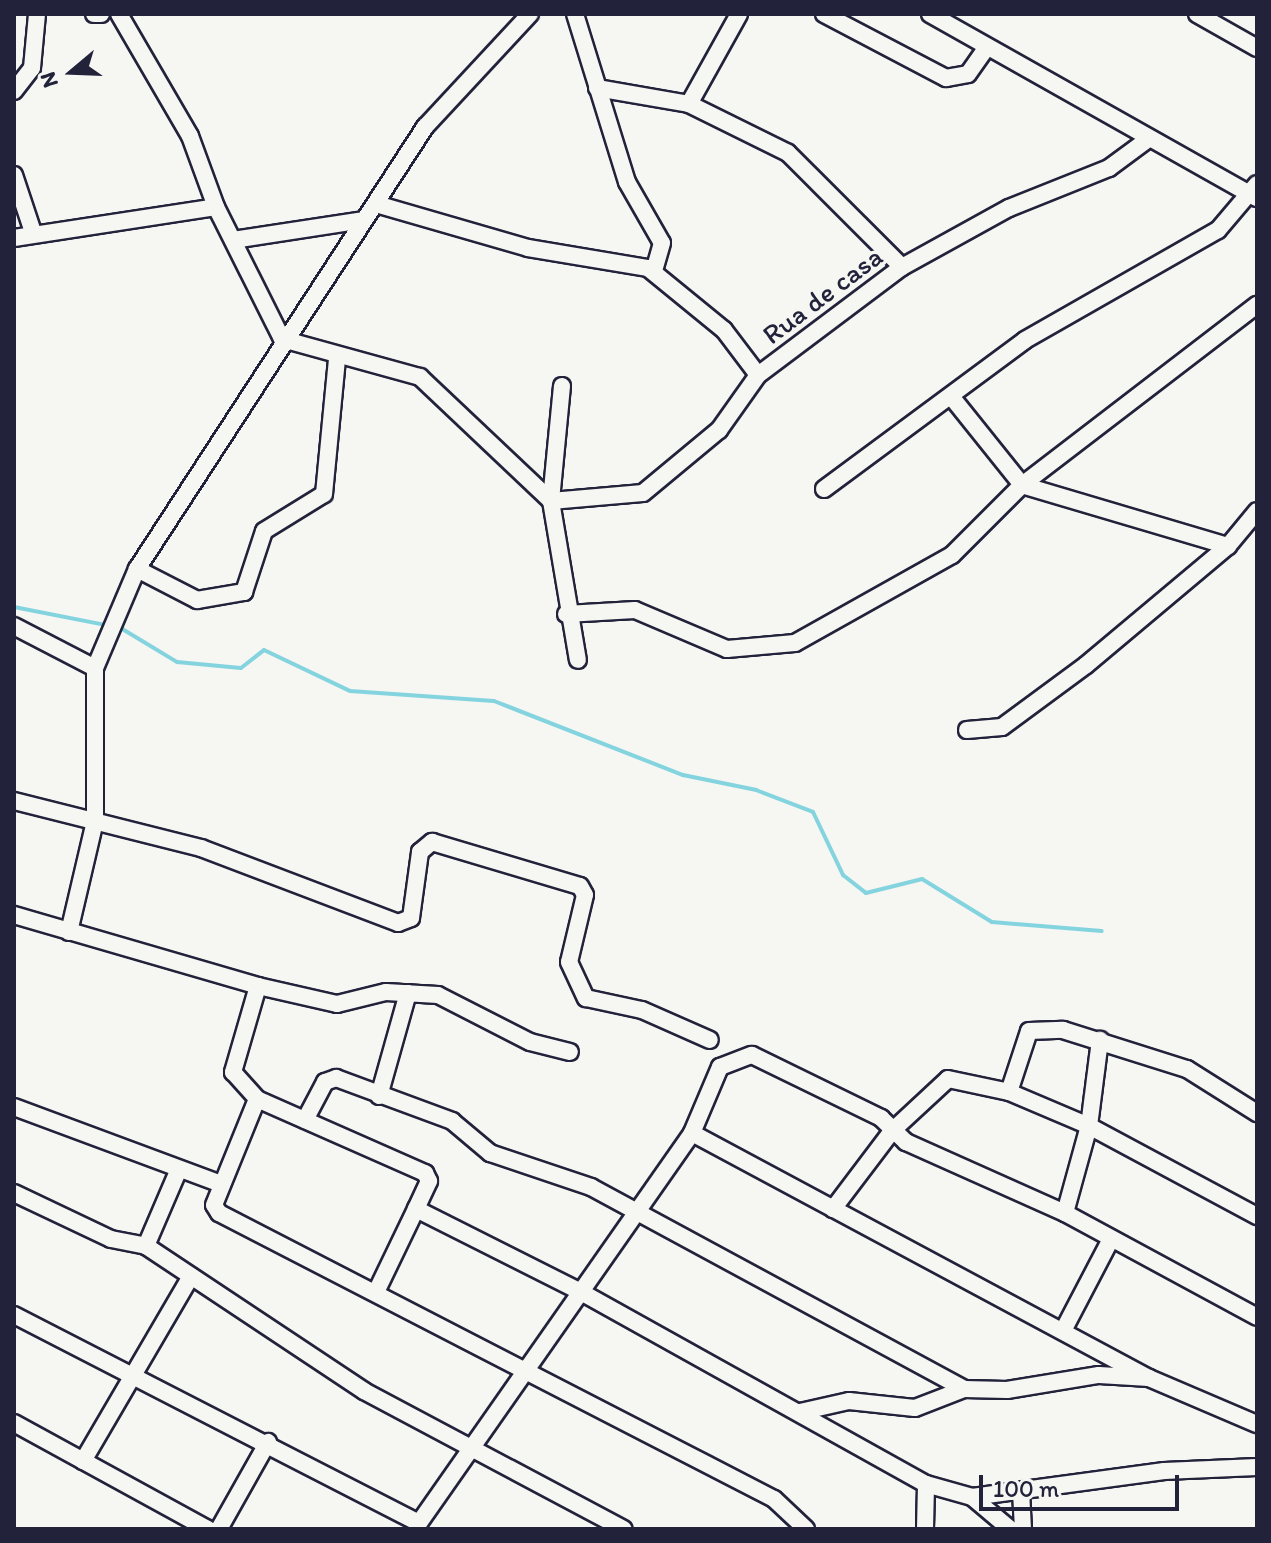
<!DOCTYPE html>
<html>
<head>
<meta charset="utf-8">
<style>
	body { margin:0 }
	#map { position:relative; width:1271px; height:1543px; overflow:hidden; background:#f6f6f2; font-family:Itim,sans-serif }
	div>[style] { position:absolute }
	.stream>* { height:4px; margin:-2px; padding:0 2px; transform-origin:2px; border-radius:2px; background:#84d4df }
	.roads { filter:drop-shadow(2px 0 #22223b) drop-shadow(-2px 0 #22223b) drop-shadow(0 2px #22223b) drop-shadow(0 -2px #22223b) }
	.street>* { height:16px; margin:-8px; padding:0 8px; transform-origin:8px; border-radius:8px; background:#f6f6f2 }
	span { translate:-50% -50%; white-space:nowrap; text-align:center; line-height:1.15; -webkit-text-stroke:7px #f6f6f2; paint-order:stroke }
	.street-label { font-size:28px; color:#22223b }
	.frame { position:absolute; inset:0; border:16px solid #22223b; pointer-events:none }
	.north { position:absolute; left:32px; top:32px; width:80px; height:80px; -webkit-text-stroke:6px #f6f6f2; paint-order:stroke; rotate:251deg; font-size:22px; font-weight:700; line-height:32px; text-align:center; color:#22223b }
	.north::after { content:''; display:block; margin:auto; width:28px; height:36px; background:#22223b; clip-path:polygon(50% 0,100% 100%,50% 72%,0 100%) }
	.scale { position:absolute; left:979px; top:1475px; width:200px; height:36px; box-sizing:border-box; border:4px solid #22223b; border-top:0; padding-left:10px; font-size:24px; line-height:28px; white-space:nowrap; color:#22223b; -webkit-text-stroke:6px #f6f6f2; paint-order:stroke }
</style>
</head>
<body>
<div id="map">
	<div class="stream">
		<i style="left:14px;top:607px;width:94px;rotate:11.1deg"></i>
		<i style="left:119px;top:627px;width:68px;rotate:31.1deg"></i>
		<i style="left:177px;top:662px;width:64px;rotate:5.4deg"></i>
		<i style="left:241px;top:668px;width:29px;rotate:-38deg"></i>
		<i style="left:264px;top:650px;width:95px;rotate:25.5deg"></i>
		<i style="left:350px;top:691px;width:144px;rotate:4deg"></i>
		<i style="left:494px;top:701px;width:203px;rotate:21.4deg"></i>
		<i style="left:683px;top:775px;width:75px;rotate:11.6deg"></i>
		<i style="left:756px;top:790px;width:61px;rotate:21.1deg"></i>
		<i style="left:813px;top:812px;width:70px;rotate:64.5deg"></i>
		<i style="left:843px;top:875px;width:29px;rotate:38deg"></i>
		<i style="left:866px;top:893px;width:58px;rotate:-14deg"></i>
		<i style="left:922px;top:879px;width:82px;rotate:31.6deg"></i>
		<i style="left:992px;top:922px;width:110px;rotate:4.7deg"></i>
	</div>
	<div class="roads">
		<div class="street">
			<i style="left:94px;top:14px;width:7px"></i>
			<i style="left:119px;top:14px;width:141px;rotate:59.8deg"></i>
			<i style="left:190px;top:136px;width:76px;rotate:69.9deg"></i>
			<i style="left:216px;top:207px;width:148px;rotate:63.4deg"></i>
			<i style="left:282px;top:339px;width:143px;rotate:15.4deg"></i>
			<i style="left:420px;top:377px;width:180px;rotate:43.4deg"></i>
			<i style="left:551px;top:501px;width:92px;rotate:-5deg"></i>
			<i style="left:643px;top:493px;width:99px;rotate:-39.7deg"></i>
			<i style="left:719px;top:430px;width:67px;rotate:-54.7deg"></i>
			<i style="left:758px;top:375px;width:180px;rotate:-36.9deg"></i>
			<i style="left:902px;top:267px;width:122px;rotate:-28.9deg"></i>
			<i style="left:1009px;top:208px;width:108px;rotate:-21.8deg"></i>
			<i style="left:1109px;top:168px;width:47px;rotate:-36.4deg"></i>
			<i style="left:575px;top:14px;width:176px;rotate:72.8deg"></i>
			<i style="left:627px;top:182px;width:70px;rotate:60.2deg"></i>
			<i style="left:662px;top:243px;width:29px;rotate:106deg"></i>
			<i style="left:824px;top:14px;width:138px;rotate:27.7deg"></i>
			<i style="left:946px;top:78px;width:22px;rotate:-10deg"></i>
			<i style="left:968px;top:74px;width:32px;rotate:-55deg"></i>
			<i style="left:930px;top:14px;width:375px;rotate:29.4deg"></i>
			<i style="left:1197px;top:14px;width:69px;rotate:29.5deg"></i>
			<i style="left:597px;top:88px;width:93px;rotate:9.9deg"></i>
			<i style="left:689px;top:104px;width:110px;rotate:26.3deg"></i>
			<i style="left:788px;top:153px;width:161px;rotate:45deg"></i>
			<i style="left:14px;top:91px;width:29px;rotate:-52deg"></i>
			<i style="left:32px;top:68px;width:54px;rotate:-84.7deg"></i>
			<i style="left:689px;top:104px;width:103px;rotate:-60.9deg"></i>
			<i style="left:14px;top:175px;width:60px;rotate:71.6deg"></i>
			<i style="left:376px;top:204px;width:158px;rotate:16.1deg"></i>
			<i style="left:528px;top:248px;width:122px;rotate:9.5deg"></i>
			<i style="left:648px;top:268px;width:98px;rotate:39.2deg"></i>
			<i style="left:724px;top:330px;width:56px;rotate:52.9deg"></i>
			<i style="left:14px;top:238px;width:204px;rotate:-8.7deg"></i>
			<i style="left:233px;top:240px;width:133px;rotate:-8.7deg"></i>
			<i style="left:562px;top:386px;width:116px;rotate:95.5deg"></i>
			<i style="left:551px;top:501px;width:161px;rotate:80.4deg"></i>
			<i style="left:954px;top:400px;width:109px;rotate:51.3deg"></i>
			<i style="left:1022px;top:485px;width:215px;rotate:16.5deg"></i>
			<i style="left:824px;top:489px;width:250px;rotate:-36.5deg"></i>
			<i style="left:1025px;top:340px;width:222px;rotate:-29.7deg"></i>
			<i style="left:1218px;top:230px;width:60px;rotate:-49.7deg"></i>
			<i style="left:137px;top:569px;width:68px;rotate:27.3deg"></i>
			<i style="left:197px;top:600px;width:48px;rotate:-9.7deg"></i>
			<i style="left:244px;top:592px;width:64px;rotate:-71.8deg"></i>
			<i style="left:264px;top:531px;width:70px;rotate:-31.7deg"></i>
			<i style="left:324px;top:494px;width:137px;rotate:-84.5deg"></i>
			<i style="left:566px;top:614px;width:69px;rotate:-3.3deg"></i>
			<i style="left:635px;top:610px;width:100px;rotate:23deg"></i>
			<i style="left:727px;top:649px;width:68px;rotate:-5deg"></i>
			<i style="left:795px;top:643px;width:180px;rotate:-29.3deg"></i>
			<i style="left:952px;top:555px;width:99px;rotate:-45deg"></i>
			<i style="left:1022px;top:485px;width:296px;rotate:-37.5deg"></i>
			<i style="left:14px;top:626px;width:91px;rotate:27.4deg"></i>
			<i style="left:967px;top:730px;width:35px;rotate:-5deg"></i>
			<i style="left:1002px;top:727px;width:104px;rotate:-36.4deg"></i>
			<i style="left:1086px;top:665px;width:185px;rotate:-40deg"></i>
			<i style="left:1228px;top:546px;width:45px;rotate:-50.4deg"></i>
			<i style="left:14px;top:801px;width:193px;rotate:14.1deg"></i>
			<i style="left:201px;top:848px;width:211px;rotate:20.8deg"></i>
			<i style="left:398px;top:923px;width:14px;rotate:-21deg"></i>
			<i style="left:411px;top:918px;width:67px;rotate:-82.2deg"></i>
			<i style="left:420px;top:852px;width:16px;rotate:-40deg"></i>
			<i style="left:432px;top:842px;width:154px;rotate:16.6deg"></i>
			<i style="left:580px;top:886px;width:10px;rotate:61deg"></i>
			<i style="left:585px;top:895px;width:69px;rotate:103.4deg"></i>
			<i style="left:569px;top:962px;width:40px;rotate:65deg"></i>
			<i style="left:586px;top:998px;width:57px;rotate:12.1deg"></i>
			<i style="left:642px;top:1010px;width:74px;rotate:23.8deg"></i>
			<i style="left:14px;top:915px;width:254px;rotate:16.2deg"></i>
			<i style="left:258px;top:986px;width:90px;rotate:106.2deg"></i>
			<i style="left:233px;top:1072px;width:36px;rotate:48deg"></i>
			<i style="left:69px;top:932px;width:114px;rotate:-76.8deg"></i>
			<i style="left:95px;top:821px;width:153px;rotate:-90deg"></i>
			<i style="left:95px;top:668px;width:108px;rotate:-67deg"></i>
			<i style="left:137px;top:569px;width:528px;rotate:-56.91deg"></i>
			<i style="left:425px;top:127px;width:154px;rotate:-47.1deg"></i>
			<i style="left:258px;top:986px;width:81px;rotate:12.8deg"></i>
			<i style="left:337px;top:1004px;width:50px;rotate:-13.8deg"></i>
			<i style="left:386px;top:992px;width:52px;rotate:3.3deg"></i>
			<i style="left:438px;top:995px;width:103px;rotate:27.1deg"></i>
			<i style="left:530px;top:1042px;width:41px;rotate:14deg"></i>
			<i style="left:1009px;top:1092px;width:64px;rotate:-71.8deg"></i>
			<i style="left:1029px;top:1031px;width:34px;rotate:-2deg"></i>
			<i style="left:1063px;top:1030px;width:130px;rotate:17.5deg"></i>
			<i style="left:1187px;top:1069px;width:83px;rotate:32.2deg"></i>
			<i style="left:379px;top:1096px;width:107px;rotate:-74.3deg"></i>
			<i style="left:14px;top:1107px;width:221px;rotate:20.4deg"></i>
			<i style="left:305px;top:1120px;width:43px;rotate:-62.2deg"></i>
			<i style="left:325px;top:1082px;width:12px;rotate:-20deg"></i>
			<i style="left:336px;top:1078px;width:124px;rotate:20.3deg"></i>
			<i style="left:452px;top:1121px;width:50px;rotate:40.1deg"></i>
			<i style="left:490px;top:1153px;width:107px;rotate:18.6deg"></i>
			<i style="left:591px;top:1187px;width:424px;rotate:28.4deg"></i>
			<i style="left:964px;top:1389px;width:43px;rotate:1.3deg"></i>
			<i style="left:1007px;top:1390px;width:93px;rotate:-9.3deg"></i>
			<i style="left:1099px;top:1375px;width:50px;rotate:3.4deg"></i>
			<i style="left:692px;top:1133px;width:519px;rotate:28.2deg"></i>
			<i style="left:1149px;top:1378px;width:117px;rotate:23.1deg"></i>
			<i style="left:179px;top:1169px;width:84px;rotate:113.2deg"></i>
			<i style="left:146px;top:1246px;width:262px;rotate:33.6deg"></i>
			<i style="left:364px;top:1391px;width:294px;rotate:28deg"></i>
			<i style="left:14px;top:1193px;width:107px;rotate:25.4deg"></i>
			<i style="left:111px;top:1239px;width:36px;rotate:11deg"></i>
			<i style="left:833px;top:1209px;width:98px;rotate:-52.9deg"></i>
			<i style="left:892px;top:1131px;width:76px;rotate:-42.9deg"></i>
			<i style="left:948px;top:1079px;width:62px;rotate:12deg"></i>
			<i style="left:1009px;top:1092px;width:87px;rotate:23deg"></i>
			<i style="left:1089px;top:1126px;width:191px;rotate:28.2deg"></i>
			<i style="left:1065px;top:1213px;width:90px;rotate:-74.6deg"></i>
			<i style="left:1089px;top:1126px;width:87px;rotate:-82.7deg"></i>
			<i style="left:377px;top:1290px;width:90px;rotate:-64.3deg"></i>
			<i style="left:14px;top:1315px;width:455px;rotate:27.2deg"></i>
			<i style="left:419px;top:1523px;width:476px;rotate:-55deg"></i>
			<i style="left:692px;top:1133px;width:72px;rotate:-67deg"></i>
			<i style="left:720px;top:1067px;width:34px;rotate:-21deg"></i>
			<i style="left:752px;top:1055px;width:144px;rotate:26deg"></i>
			<i style="left:881px;top:1118px;width:35px;rotate:44deg"></i>
			<i style="left:906px;top:1142px;width:174px;rotate:24.1deg"></i>
			<i style="left:1065px;top:1213px;width:218px;rotate:28.4deg"></i>
			<i style="left:1065px;top:1327px;width:99px;rotate:-62.4deg"></i>
			<i style="left:800px;top:1412px;width:50px;rotate:-12.7deg"></i>
			<i style="left:849px;top:1401px;width:66px;rotate:6.1deg"></i>
			<i style="left:915px;top:1408px;width:53px;rotate:-21.2deg"></i>
			<i style="left:14px;top:1423px;width:221px;rotate:28.7deg"></i>
			<i style="left:83px;top:1461px;width:214px;rotate:-59.7deg"></i>
			<i style="left:1021px;top:1491px;width:38px;rotate:87deg"></i>
			<i style="left:972px;top:1497px;width:50px;rotate:40.1deg"></i>
			<i style="left:219px;top:1529px;width:100px;rotate:-60.6deg"></i>
			<i style="left:806px;top:1529px;width:44px;rotate:-136.8deg"></i>
			<i style="left:774px;top:1499px;width:624px;rotate:-152.74deg"></i>
			<i style="left:219px;top:1213px;width:9px;rotate:-122deg"></i>
			<i style="left:214px;top:1205px;width:114px;rotate:-67.9deg"></i>
			<i style="left:257px;top:1099px;width:184px;rotate:23.8deg"></i>
			<i style="left:425px;top:1173px;width:9px;rotate:63deg"></i>
			<i style="left:429px;top:1181px;width:31px;rotate:115deg"></i>
			<i style="left:416px;top:1209px;width:182px;rotate:26.7deg"></i>
			<i style="left:579px;top:1291px;width:397px;rotate:29.1deg"></i>
			<i style="left:926px;top:1484px;width:48px;rotate:15.8deg"></i>
			<i style="left:972px;top:1497px;width:194px;rotate:-7.7deg"></i>
			<i style="left:1164px;top:1471px;width:93px;rotate:-2.5deg"></i>
			<i style="left:925px;top:1529px;width:45px;rotate:-88.7deg"></i>
		</div>
	</div>
	<div class="street-label">
		<span style="left:822px;top:295px;rotate:-37deg">Rua de casa</span>
	</div>
	<div class="frame"></div>
	<div class="north">N</div>
	<div class="scale">100 m</div>
</div>
</body>
</html>
